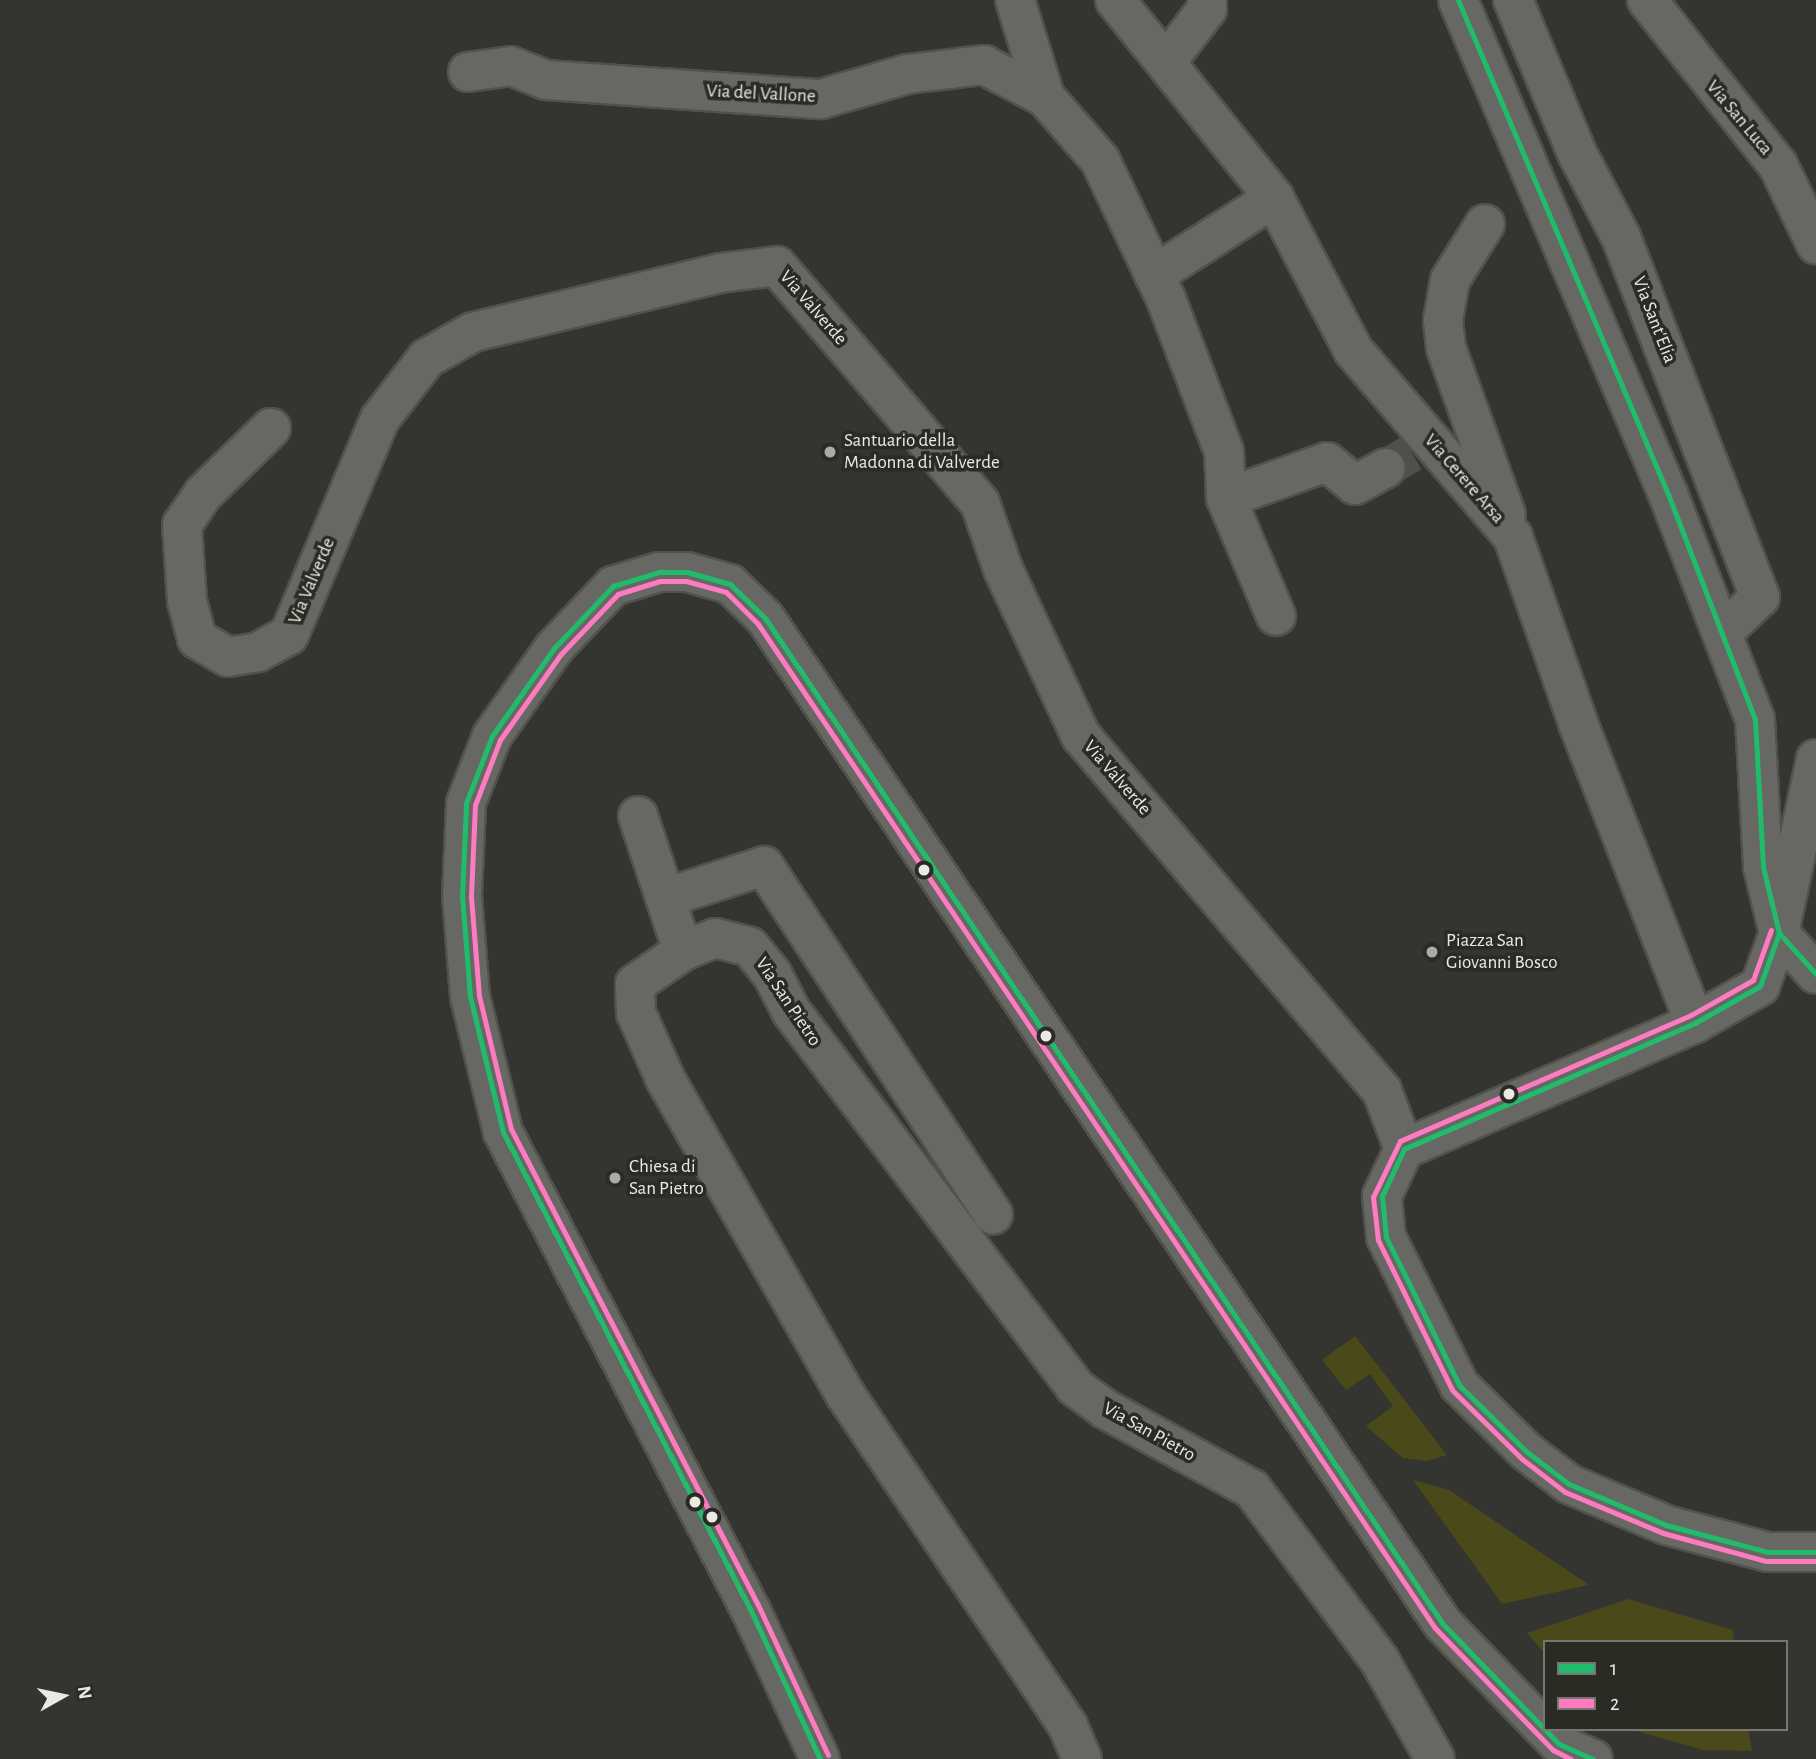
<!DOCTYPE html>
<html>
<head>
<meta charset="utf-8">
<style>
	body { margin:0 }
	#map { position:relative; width:1816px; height:1759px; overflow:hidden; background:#343430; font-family:"Alegreya Sans",sans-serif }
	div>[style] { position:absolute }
	.green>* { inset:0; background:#4a491a }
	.minor-tunnel>* { height:38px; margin-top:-19px; transform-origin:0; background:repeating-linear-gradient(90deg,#4f4f4b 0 38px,transparent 0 57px) }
	.roads { filter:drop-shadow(2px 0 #51514e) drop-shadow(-2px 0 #51514e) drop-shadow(0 2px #51514e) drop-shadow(0 -2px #51514e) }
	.minor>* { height:38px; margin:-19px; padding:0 19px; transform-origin:19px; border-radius:19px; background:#676764 }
	.bus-1>* { height:5px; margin:-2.5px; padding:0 2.5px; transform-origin:2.5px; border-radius:2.5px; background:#20bc6c }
	.bus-2>* { height:5px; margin:-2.5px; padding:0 2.5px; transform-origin:2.5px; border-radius:2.5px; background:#fe7ac1 }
	.dots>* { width:19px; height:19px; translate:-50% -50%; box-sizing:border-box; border:4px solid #2b2b25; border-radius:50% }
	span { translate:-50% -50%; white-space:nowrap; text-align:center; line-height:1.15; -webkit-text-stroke:7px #2b2b25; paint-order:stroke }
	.street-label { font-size:19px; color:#e9e9e5 }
	.poi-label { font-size:19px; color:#e9e9e5 }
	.left { translate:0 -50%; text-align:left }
	.legend { position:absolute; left:1543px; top:1640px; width:245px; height:91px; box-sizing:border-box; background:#2b2b25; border:2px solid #777772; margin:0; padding:9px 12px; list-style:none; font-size:21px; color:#e9e9e5 }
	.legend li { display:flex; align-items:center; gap:14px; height:35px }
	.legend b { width:35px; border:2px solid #777772 }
	.north { position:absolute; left:28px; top:1661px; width:70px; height:70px; -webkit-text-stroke:5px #2b2b25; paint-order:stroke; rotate:81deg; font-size:19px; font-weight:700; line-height:28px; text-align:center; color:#e9e9e5 }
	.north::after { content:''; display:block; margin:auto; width:24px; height:32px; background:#e9e9e5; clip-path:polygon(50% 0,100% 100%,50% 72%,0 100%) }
</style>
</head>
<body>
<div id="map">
	<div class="green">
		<i style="clip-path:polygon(1355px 1336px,1447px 1455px,1427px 1461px,1403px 1458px,1366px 1426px,1393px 1406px,1370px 1374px,1346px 1390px,1322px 1360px)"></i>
		<i style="clip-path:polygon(1413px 1480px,1449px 1490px,1589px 1585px,1502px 1604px)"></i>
		<i style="clip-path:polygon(1628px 1599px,1733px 1630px,1734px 1642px,1545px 1642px,1545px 1654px,1527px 1633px)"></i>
		<i style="clip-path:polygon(1629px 1729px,1748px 1729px,1752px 1751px,1703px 1750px)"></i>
	</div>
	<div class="minor-tunnel">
		<i style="left:1386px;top:468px;width:30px;rotate:-30deg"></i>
	</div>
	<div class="roads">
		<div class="minor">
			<i style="left:1015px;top:0;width:102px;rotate:72.8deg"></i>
			<i style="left:1045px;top:97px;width:84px;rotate:48.9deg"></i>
			<i style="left:1100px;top:160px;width:154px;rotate:64.6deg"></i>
			<i style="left:1166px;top:299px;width:164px;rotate:69.2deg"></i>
			<i style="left:1224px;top:452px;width:46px;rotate:87.5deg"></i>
			<i style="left:1226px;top:498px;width:128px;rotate:67deg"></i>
			<i style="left:1115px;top:0;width:254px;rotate:51.2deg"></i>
			<i style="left:1274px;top:198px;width:171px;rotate:62.5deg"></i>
			<i style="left:1353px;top:350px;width:246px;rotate:49.4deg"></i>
			<i style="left:1513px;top:537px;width:197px;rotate:70.7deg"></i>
			<i style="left:1578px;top:723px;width:322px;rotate:68.7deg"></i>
			<i style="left:1458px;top:0;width:537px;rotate:66.97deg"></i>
			<i style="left:1668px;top:494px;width:241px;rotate:68.9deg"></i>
			<i style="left:1755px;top:719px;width:148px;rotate:86.9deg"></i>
			<i style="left:1763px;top:867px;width:68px;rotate:76.4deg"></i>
			<i style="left:1779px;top:933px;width:55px;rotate:47.9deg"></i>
			<i style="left:1513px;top:0;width:166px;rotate:67.3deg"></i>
			<i style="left:1577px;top:153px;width:95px;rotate:62.4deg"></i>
			<i style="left:1621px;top:237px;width:386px;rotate:68.9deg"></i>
			<i style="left:1760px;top:597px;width:52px;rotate:136.5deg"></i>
			<i style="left:1647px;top:0;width:211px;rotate:51.6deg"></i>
			<i style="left:1778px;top:165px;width:88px;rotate:64.3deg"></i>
			<i style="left:1167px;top:61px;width:66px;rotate:-52.4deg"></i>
			<i style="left:1207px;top:9px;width:9px;rotate:-90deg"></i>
			<i style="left:468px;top:72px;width:43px;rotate:-7.9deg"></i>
			<i style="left:511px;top:66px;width:38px;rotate:22deg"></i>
			<i style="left:546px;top:80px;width:276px;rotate:4deg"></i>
			<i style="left:821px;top:99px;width:90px;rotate:-16.2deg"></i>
			<i style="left:907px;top:74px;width:78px;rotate:-6.7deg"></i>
			<i style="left:984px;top:65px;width:69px;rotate:27.7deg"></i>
			<i style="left:1485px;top:224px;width:66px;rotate:122deg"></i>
			<i style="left:1450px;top:280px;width:41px;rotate:99.9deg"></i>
			<i style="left:1443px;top:320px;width:28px;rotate:84deg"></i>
			<i style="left:1446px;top:348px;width:177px;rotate:70.2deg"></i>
			<i style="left:1154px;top:275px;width:143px;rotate:-32.7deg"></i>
			<i style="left:271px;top:428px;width:95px;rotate:135.9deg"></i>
			<i style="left:203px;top:494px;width:37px;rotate:124deg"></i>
			<i style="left:182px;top:525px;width:76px;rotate:86.2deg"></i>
			<i style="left:187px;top:601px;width:39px;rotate:75deg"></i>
			<i style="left:197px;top:639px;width:36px;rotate:30deg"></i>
			<i style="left:228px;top:657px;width:30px;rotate:-9deg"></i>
			<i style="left:258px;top:652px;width:35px;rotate:-29deg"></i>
			<i style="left:289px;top:635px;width:234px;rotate:-67.2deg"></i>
			<i style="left:380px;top:419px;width:77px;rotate:-52.4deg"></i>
			<i style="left:427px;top:358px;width:53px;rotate:-29.5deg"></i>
			<i style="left:473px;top:332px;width:254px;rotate:-13.4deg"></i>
			<i style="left:720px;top:273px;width:57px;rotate:-7deg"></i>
			<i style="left:777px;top:266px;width:312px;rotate:49.4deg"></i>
			<i style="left:980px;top:503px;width:70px;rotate:70.8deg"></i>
			<i style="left:1003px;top:569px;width:184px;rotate:65deg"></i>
			<i style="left:1081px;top:736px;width:465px;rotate:49.7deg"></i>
			<i style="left:1382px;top:1091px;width:62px;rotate:69.2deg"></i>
			<i style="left:1226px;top:498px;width:107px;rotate:-19.6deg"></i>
			<i style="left:1327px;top:462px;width:36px;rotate:39deg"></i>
			<i style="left:1355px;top:485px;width:35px;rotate:-29deg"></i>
			<i style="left:1816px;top:759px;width:178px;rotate:102deg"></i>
			<i style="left:1779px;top:933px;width:56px;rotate:109.7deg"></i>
			<i style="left:1760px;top:986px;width:75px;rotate:150.4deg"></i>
			<i style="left:1695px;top:1023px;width:317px;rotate:156.6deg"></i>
			<i style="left:1404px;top:1149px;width:52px;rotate:115.1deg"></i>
			<i style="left:1382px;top:1196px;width:41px;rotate:84.4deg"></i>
			<i style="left:1386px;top:1237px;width:165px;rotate:63.7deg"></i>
			<i style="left:1459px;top:1385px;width:95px;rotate:44.6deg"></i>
			<i style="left:1527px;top:1452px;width:53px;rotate:37.3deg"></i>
			<i style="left:1569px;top:1484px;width:105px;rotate:22.9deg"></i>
			<i style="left:1666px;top:1525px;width:106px;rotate:14.8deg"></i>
			<i style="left:1768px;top:1552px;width:48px"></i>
			<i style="left:638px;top:816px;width:142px;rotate:71.6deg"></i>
			<i style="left:665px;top:898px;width:104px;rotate:-17.9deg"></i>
			<i style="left:764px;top:866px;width:417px;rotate:56.7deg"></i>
			<i style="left:820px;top:1759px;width:166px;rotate:-115deg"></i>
			<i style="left:750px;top:1609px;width:537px;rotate:-117.38deg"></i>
			<i style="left:503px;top:1132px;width:139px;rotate:-103.7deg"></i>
			<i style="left:470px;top:997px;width:101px;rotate:-94.5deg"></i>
			<i style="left:462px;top:896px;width:93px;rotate:-87.5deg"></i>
			<i style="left:466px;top:803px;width:72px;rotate:-68.8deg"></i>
			<i style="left:492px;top:736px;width:108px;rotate:-54.8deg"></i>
			<i style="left:554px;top:648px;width:86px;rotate:-46.4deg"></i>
			<i style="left:613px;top:586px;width:48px;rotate:-16.9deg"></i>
			<i style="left:659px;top:572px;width:28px"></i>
			<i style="left:687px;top:572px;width:45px;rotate:15.6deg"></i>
			<i style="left:730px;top:584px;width:49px;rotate:44.2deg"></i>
			<i style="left:765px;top:618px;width:1212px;rotate:56.03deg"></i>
			<i style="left:1442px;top:1623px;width:168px;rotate:46deg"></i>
			<i style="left:1559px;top:1744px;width:37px;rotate:24deg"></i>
			<i style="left:1082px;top:1759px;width:36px;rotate:-113deg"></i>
			<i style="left:1068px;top:1726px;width:400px;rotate:-123.9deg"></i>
			<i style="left:845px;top:1394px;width:364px;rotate:-119.7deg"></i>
			<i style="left:665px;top:1078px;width:71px;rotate:-114deg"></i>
			<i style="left:636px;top:1013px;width:29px;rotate:-92deg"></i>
			<i style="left:635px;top:984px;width:58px;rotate:-34.5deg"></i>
			<i style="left:683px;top:951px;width:35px;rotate:-22deg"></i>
			<i style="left:715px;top:938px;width:36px;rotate:14deg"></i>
			<i style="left:750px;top:947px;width:35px;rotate:51deg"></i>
			<i style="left:772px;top:974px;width:42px;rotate:62.8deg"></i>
			<i style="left:791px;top:1011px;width:471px;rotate:52.9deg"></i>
			<i style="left:1075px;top:1387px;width:37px;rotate:36deg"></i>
			<i style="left:1105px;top:1409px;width:167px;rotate:28.6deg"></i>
			<i style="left:1252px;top:1489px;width:214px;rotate:53.3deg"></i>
			<i style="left:1380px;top:1661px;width:112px;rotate:60.7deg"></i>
		</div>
	</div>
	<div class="bus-1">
		<i style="left:1458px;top:0;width:537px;rotate:66.97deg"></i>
		<i style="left:1668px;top:494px;width:241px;rotate:68.9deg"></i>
		<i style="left:1755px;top:719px;width:148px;rotate:86.9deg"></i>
		<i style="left:1763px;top:867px;width:68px;rotate:76.4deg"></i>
		<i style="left:1779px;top:933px;width:55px;rotate:47.9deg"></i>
		<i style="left:1779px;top:933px;width:56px;rotate:109.7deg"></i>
		<i style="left:1760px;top:986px;width:75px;rotate:150.4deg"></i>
		<i style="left:1695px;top:1023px;width:317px;rotate:156.6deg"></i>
		<i style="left:1404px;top:1149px;width:52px;rotate:115.1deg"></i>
		<i style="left:1382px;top:1196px;width:41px;rotate:84.4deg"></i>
		<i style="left:1386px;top:1237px;width:165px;rotate:63.7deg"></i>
		<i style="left:1459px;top:1385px;width:95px;rotate:44.6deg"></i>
		<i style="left:1527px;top:1452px;width:53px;rotate:37.3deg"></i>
		<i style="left:1569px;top:1484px;width:105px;rotate:22.9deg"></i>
		<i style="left:1666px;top:1525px;width:106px;rotate:14.8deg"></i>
		<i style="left:1768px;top:1552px;width:48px"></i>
		<i style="left:820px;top:1759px;width:166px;rotate:-115deg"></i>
		<i style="left:750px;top:1609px;width:537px;rotate:-117.38deg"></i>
		<i style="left:503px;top:1132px;width:139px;rotate:-103.7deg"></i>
		<i style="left:470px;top:997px;width:101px;rotate:-94.5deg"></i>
		<i style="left:462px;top:896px;width:93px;rotate:-87.5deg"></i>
		<i style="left:466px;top:803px;width:72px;rotate:-68.8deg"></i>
		<i style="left:492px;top:736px;width:108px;rotate:-54.8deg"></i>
		<i style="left:554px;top:648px;width:86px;rotate:-46.4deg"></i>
		<i style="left:613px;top:586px;width:48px;rotate:-16.9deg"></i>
		<i style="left:659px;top:572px;width:28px"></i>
		<i style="left:687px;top:572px;width:45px;rotate:15.6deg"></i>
		<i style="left:730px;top:584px;width:49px;rotate:44.2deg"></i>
		<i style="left:765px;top:618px;width:1212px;rotate:56.03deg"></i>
		<i style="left:1442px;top:1623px;width:168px;rotate:46deg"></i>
		<i style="left:1559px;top:1744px;width:37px;rotate:24deg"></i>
	</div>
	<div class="bus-2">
		<i style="left:1771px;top:930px;width:53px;rotate:109.8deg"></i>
		<i style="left:1753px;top:980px;width:71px;rotate:150.6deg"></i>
		<i style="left:1691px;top:1015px;width:317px;rotate:156.6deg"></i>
		<i style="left:1400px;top:1141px;width:62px;rotate:115.7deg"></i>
		<i style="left:1373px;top:1197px;width:43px;rotate:83.4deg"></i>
		<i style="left:1378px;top:1240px;width:167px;rotate:63.7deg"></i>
		<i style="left:1452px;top:1390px;width:98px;rotate:44.6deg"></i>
		<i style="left:1522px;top:1459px;width:54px;rotate:37.5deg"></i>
		<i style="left:1565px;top:1492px;width:106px;rotate:22.7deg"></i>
		<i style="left:1663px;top:1533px;width:107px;rotate:15.2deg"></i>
		<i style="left:1766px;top:1561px;width:50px"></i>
		<i style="left:828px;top:1755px;width:166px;rotate:-115deg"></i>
		<i style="left:758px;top:1605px;width:536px;rotate:-117.43deg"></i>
		<i style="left:511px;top:1129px;width:137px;rotate:-103.5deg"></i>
		<i style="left:479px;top:996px;width:100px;rotate:-94.6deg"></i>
		<i style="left:471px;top:896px;width:91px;rotate:-87.5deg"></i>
		<i style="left:475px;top:805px;width:70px;rotate:-69deg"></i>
		<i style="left:500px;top:740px;width:105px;rotate:-54.7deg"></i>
		<i style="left:561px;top:654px;width:83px;rotate:-46.5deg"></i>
		<i style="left:618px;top:594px;width:44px;rotate:-17.2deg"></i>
		<i style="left:660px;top:581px;width:26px"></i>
		<i style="left:686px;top:581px;width:41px;rotate:15.4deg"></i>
		<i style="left:726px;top:592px;width:45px;rotate:45deg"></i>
		<i style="left:758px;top:624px;width:1211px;rotate:56.01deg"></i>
		<i style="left:1435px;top:1628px;width:170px;rotate:46deg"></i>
		<i style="left:1553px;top:1750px;width:20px;rotate:27deg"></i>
	</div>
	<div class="dots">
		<i style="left:830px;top:452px;background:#aaaaa6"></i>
		<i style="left:924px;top:870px;background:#e9e9e5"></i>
		<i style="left:1432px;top:952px;background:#aaaaa6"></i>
		<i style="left:1046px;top:1036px;background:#e9e9e5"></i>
		<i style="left:1509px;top:1094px;background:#e9e9e5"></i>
		<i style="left:615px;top:1178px;background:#aaaaa6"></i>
		<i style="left:695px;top:1502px;background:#e9e9e5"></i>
		<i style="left:712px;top:1517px;background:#e9e9e5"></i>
	</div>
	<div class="street-label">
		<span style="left:761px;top:94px;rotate:3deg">Via del Vallone</span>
		<span style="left:1739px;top:118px;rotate:50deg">Via San Luca</span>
		<span style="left:813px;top:308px;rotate:49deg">Via Valverde</span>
		<span style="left:1654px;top:320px;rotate:69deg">Via Sant'Elia</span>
		<span style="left:1464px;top:479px;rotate:49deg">Via Cerere Arsa</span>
		<span style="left:312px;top:581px;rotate:-67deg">Via Valverde</span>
		<span style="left:1117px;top:778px;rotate:49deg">Via Valverde</span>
		<span style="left:788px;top:1002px;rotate:56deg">Via San Pietro</span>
		<span style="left:1149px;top:1432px;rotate:29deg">Via San Pietro</span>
	</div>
	<div class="poi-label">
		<span class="left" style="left:844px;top:452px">Santuario della<br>Madonna di Valverde</span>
		<span class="left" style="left:1446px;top:952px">Piazza San<br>Giovanni Bosco</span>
		<span class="left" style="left:629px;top:1178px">Chiesa di<br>San Pietro</span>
	</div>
	<ul class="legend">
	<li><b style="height:9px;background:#20bc6c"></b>1</li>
	<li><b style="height:9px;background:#fe7ac1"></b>2</li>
	</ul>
	<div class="north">N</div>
</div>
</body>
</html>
